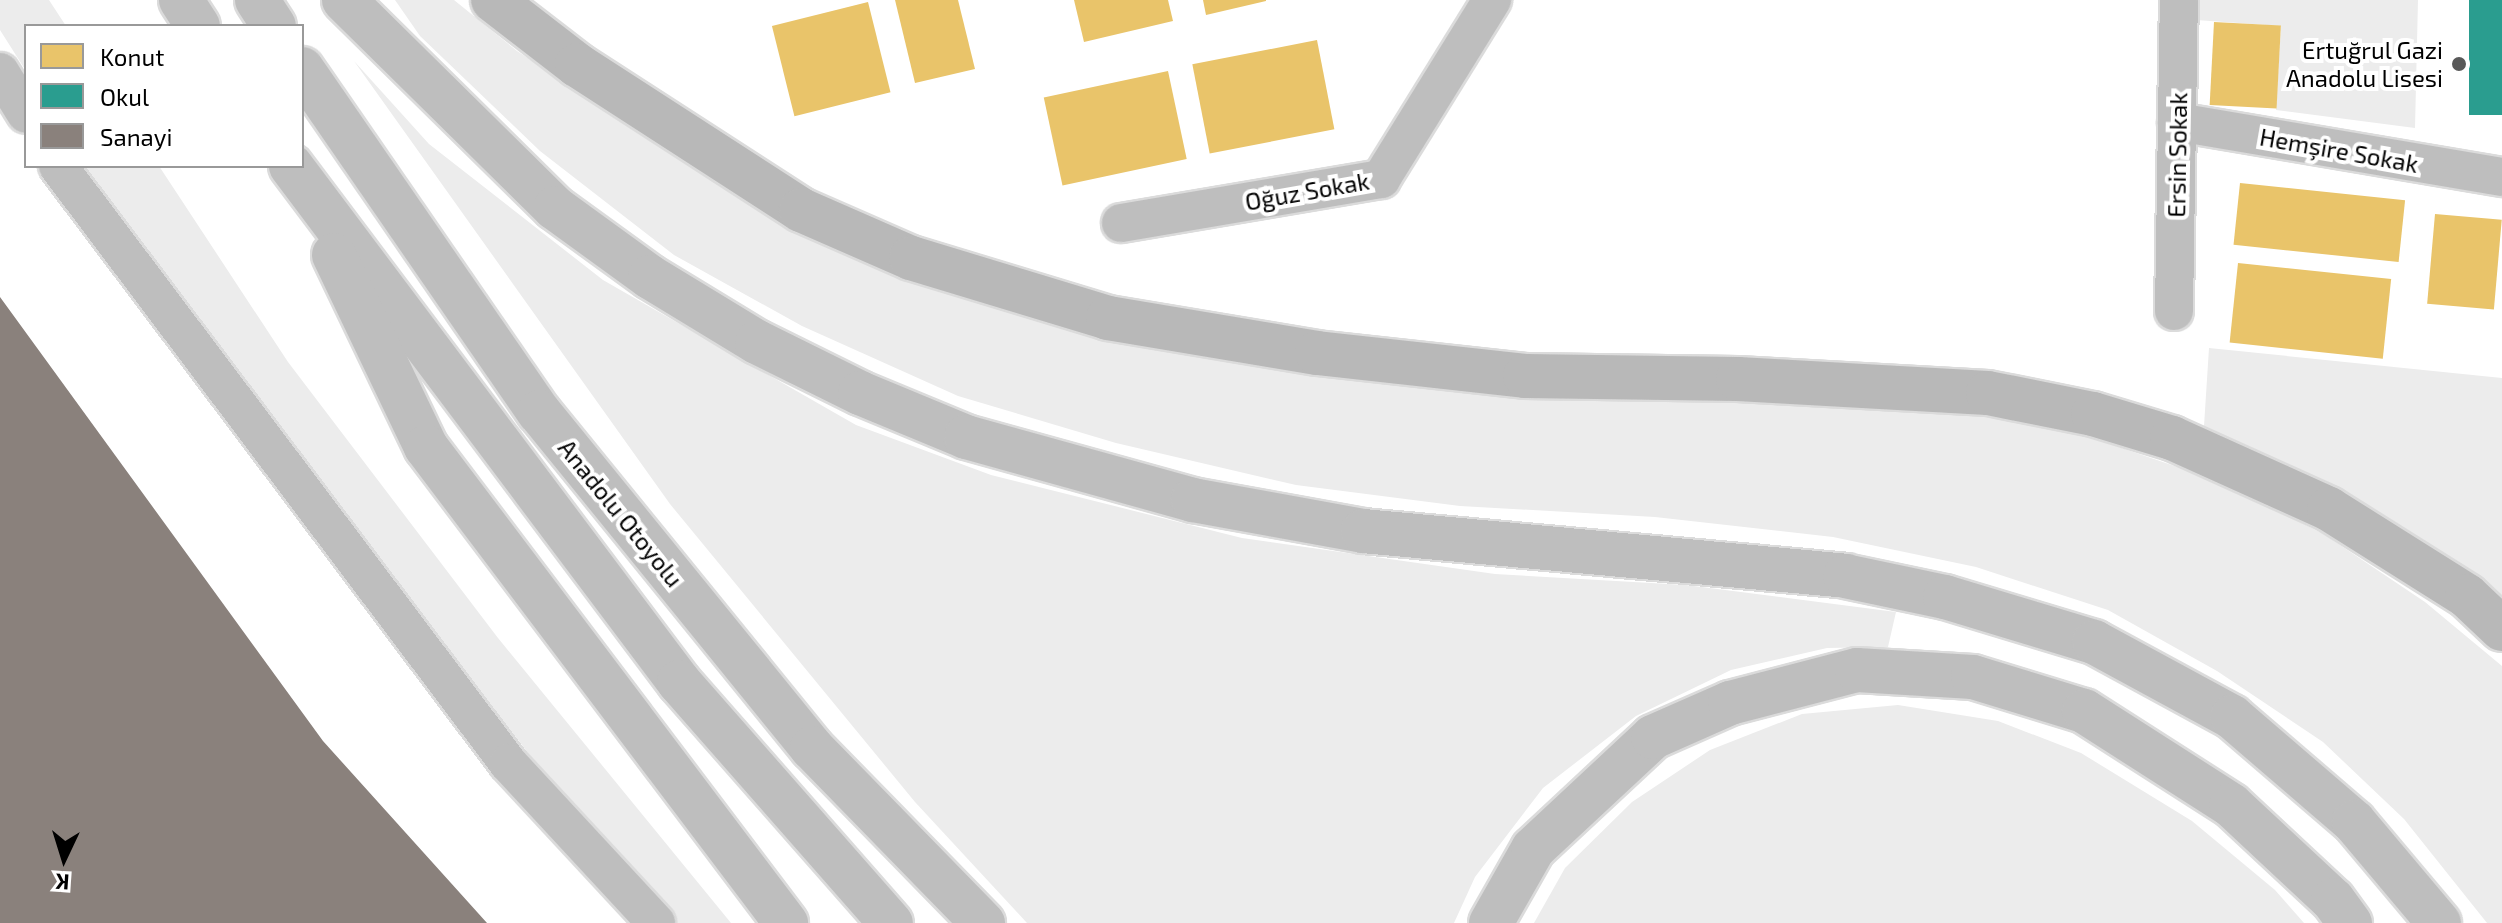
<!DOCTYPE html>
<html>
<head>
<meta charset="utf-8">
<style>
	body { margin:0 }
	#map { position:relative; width:2502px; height:923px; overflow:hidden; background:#fff; font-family:"Exo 2",sans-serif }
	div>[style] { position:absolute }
	.green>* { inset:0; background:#ececec }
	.homes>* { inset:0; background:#e9c46a; transform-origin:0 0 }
	.schools>* { inset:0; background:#2a9d8f; transform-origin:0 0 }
	.industry>* { inset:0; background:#8a817c }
	.roads { filter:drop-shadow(2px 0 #dbdbdb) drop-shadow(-2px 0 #dbdbdb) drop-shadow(0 2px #dbdbdb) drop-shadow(0 -2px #dbdbdb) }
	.street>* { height:38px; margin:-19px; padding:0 19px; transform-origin:19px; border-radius:19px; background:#bebebe }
	.secondary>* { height:44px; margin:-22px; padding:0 22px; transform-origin:22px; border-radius:22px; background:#b8b8b8 }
	.highway>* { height:44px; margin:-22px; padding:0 22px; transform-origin:22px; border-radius:22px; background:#bebebe }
	.dots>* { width:22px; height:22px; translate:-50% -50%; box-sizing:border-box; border:4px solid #fff; border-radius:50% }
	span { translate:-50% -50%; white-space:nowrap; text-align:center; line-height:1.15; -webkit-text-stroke:8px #fff; paint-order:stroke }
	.poi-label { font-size:24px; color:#000 }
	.right { translate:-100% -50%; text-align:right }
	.street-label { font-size:24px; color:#000 }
	.legend { position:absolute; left:24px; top:24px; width:280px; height:144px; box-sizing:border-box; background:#fff; border:2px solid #999; margin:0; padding:10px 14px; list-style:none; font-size:24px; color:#000 }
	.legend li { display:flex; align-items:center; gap:16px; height:40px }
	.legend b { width:40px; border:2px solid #999 }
	.north { position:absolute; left:24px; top:819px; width:80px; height:80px; -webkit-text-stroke:6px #fff; paint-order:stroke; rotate:184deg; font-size:22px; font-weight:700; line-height:32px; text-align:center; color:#000 }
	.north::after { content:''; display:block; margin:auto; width:28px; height:36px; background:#000; clip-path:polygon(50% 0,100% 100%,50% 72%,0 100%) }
</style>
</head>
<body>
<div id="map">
	<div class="green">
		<i style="clip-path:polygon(0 0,49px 0,66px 26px,26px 26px,26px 71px,0 30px)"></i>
		<i style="clip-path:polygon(395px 0,454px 0,517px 51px,761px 209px,1096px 336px,1251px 365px,1406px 381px,1833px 400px,1980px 414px,2092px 438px,2213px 479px,2322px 533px,2425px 602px,2502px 666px,2502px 923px,2487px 923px,2404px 819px,2323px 742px,2217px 671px,2108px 610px,1976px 567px,1833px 537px,1655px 517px,1460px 506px,1296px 485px,1116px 443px,958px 396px,802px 326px,674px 255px,540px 151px,420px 36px)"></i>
		<i style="clip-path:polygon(2197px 0,2418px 0,2415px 128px,2276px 110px,2281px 26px,2196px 20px)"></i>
		<i style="clip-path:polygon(354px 61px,429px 144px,603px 280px,856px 425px,991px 475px,1242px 538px,1495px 574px,1686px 585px,1896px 612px,1888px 647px,1827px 648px,1731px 670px,1636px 716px,1543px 788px,1475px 877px,1454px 923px,1027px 923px,915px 802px,670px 504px)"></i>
		<i style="clip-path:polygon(85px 166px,159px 166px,288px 362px,498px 638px,731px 923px,669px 923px,608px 855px,211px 348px)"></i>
		<i style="clip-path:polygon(2209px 348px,2502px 378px,2502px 603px,2333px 489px,2204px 426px)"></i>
		<i style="clip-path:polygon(1898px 705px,1998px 721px,2081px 753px,2192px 821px,2275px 890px,2304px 923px,1534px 923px,1565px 868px,1632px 802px,1710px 750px,1802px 714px)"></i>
	</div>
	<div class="homes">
		<i style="clip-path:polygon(895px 0,958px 0,975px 69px,915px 83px)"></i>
		<i style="clip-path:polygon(1074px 0,1168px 0,1173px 21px,1084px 42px)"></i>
		<i style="clip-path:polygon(1203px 0,1266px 0,1266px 1px,1206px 15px)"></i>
		<i style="left:868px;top:2px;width:93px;height:99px;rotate:76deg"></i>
		<i style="left:2214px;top:22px;width:67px;height:83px;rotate:3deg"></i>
		<i style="left:1317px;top:40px;width:91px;height:127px;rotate:79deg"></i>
		<i style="left:1168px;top:71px;width:90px;height:127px;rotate:78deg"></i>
		<i style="left:2240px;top:183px;width:166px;height:62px;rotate:6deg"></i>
		<i style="left:2435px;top:214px;width:67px;height:90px;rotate:5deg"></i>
		<i style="left:2238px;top:263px;width:154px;height:80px;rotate:6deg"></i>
	</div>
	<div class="schools">
		<i style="left:2469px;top:0;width:33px;height:115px"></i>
	</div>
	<div class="industry">
		<i style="clip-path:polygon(0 297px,323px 741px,487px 923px,0 923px)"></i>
	</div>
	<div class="roads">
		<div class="street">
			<i style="left:0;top:72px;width:49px;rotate:58.2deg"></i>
			<i style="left:2177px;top:122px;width:330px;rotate:9.6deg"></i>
			<i style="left:58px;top:166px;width:748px;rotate:52.99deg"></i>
			<i style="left:508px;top:763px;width:218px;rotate:47.2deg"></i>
			<i style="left:1121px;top:223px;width:264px;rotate:-9.6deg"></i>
			<i style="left:1381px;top:179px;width:211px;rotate:-58.2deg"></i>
			<i style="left:2174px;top:311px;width:311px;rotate:-89.1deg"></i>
		</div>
		<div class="secondary">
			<i style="left:493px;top:0;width:106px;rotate:37.7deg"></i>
			<i style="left:577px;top:65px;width:267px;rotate:32.9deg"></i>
			<i style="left:801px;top:210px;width:120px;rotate:23.6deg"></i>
			<i style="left:911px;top:258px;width:206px;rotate:16.9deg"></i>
			<i style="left:1108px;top:318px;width:212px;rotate:9.5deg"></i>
			<i style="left:1317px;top:353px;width:209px;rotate:6.3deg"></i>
			<i style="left:1525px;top:376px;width:213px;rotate:0.8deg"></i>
			<i style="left:1738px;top:379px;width:250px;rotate:3.2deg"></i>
			<i style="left:1988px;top:393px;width:107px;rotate:11.3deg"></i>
			<i style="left:2093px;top:414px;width:83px;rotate:16.9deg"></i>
			<i style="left:2172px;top:438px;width:172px;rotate:24.3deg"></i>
			<i style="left:2329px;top:509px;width:163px;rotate:32.2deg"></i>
			<i style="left:2467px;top:596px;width:48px;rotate:43.3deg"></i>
		</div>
		<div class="highway">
			<i style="left:181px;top:0;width:31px;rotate:57deg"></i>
			<i style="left:257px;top:0;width:31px;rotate:57deg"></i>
			<i style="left:344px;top:0;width:296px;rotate:44.6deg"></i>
			<i style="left:555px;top:208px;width:117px;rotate:36deg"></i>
			<i style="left:650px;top:277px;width:125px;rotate:31.3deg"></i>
			<i style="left:757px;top:342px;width:115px;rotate:26.3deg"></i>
			<i style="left:860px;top:393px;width:115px;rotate:22.5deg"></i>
			<i style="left:966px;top:437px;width:236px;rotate:15.5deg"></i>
			<i style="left:1193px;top:500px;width:173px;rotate:10.3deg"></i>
			<i style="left:1363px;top:531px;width:484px;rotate:5.3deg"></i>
			<i style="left:1845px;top:576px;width:102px;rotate:11.9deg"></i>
			<i style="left:1945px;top:597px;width:156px;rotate:16.8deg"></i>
			<i style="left:2094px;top:642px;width:157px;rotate:28.5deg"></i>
			<i style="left:2232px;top:717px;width:161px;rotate:40.7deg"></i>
			<i style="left:2354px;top:822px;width:132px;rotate:49.9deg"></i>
			<i style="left:302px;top:69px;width:417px;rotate:55.4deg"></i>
			<i style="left:539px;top:412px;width:433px;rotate:50.9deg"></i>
			<i style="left:812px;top:748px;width:245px;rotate:45.7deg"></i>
			<i style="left:291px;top:166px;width:646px;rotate:53.06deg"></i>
			<i style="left:679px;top:682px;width:321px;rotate:48.7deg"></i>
			<i style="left:334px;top:255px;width:213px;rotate:64.4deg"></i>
			<i style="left:426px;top:447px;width:597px;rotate:52.9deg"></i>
			<i style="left:1491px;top:923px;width:85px;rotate:-60.4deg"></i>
			<i style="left:1533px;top:849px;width:164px;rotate:-43deg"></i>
			<i style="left:1653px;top:737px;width:84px;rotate:-23.8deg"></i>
			<i style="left:1730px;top:703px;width:131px;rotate:-14.6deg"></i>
			<i style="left:1857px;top:670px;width:116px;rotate:3.5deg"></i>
			<i style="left:1973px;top:677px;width:116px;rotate:17deg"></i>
			<i style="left:2084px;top:711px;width:174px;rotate:32.6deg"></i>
			<i style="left:2231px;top:805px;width:139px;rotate:43deg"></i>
			<i style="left:2333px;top:900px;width:29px;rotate:54deg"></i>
		</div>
	</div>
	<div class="dots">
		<i style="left:2459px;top:64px;background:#595959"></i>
	</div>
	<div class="poi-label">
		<span class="right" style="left:2443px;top:64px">Ertuğrul Gazi<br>Anadolu Lisesi</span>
	</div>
	<div class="street-label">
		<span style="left:2339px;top:150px;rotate:10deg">Hemşire Sokak</span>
		<span style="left:2177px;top:155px;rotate:-89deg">Ersin Sokak</span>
		<span style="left:1307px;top:191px;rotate:-10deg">Oğuz Sokak</span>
		<span style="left:621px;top:513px;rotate:51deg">Anadolu Otoyolu</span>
	</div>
	<ul class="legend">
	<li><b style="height:22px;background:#e9c46a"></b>Konut</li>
	<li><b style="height:22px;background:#2a9d8f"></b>Okul</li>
	<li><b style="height:22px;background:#8a817c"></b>Sanayi</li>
	</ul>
	<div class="north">K</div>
</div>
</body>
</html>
